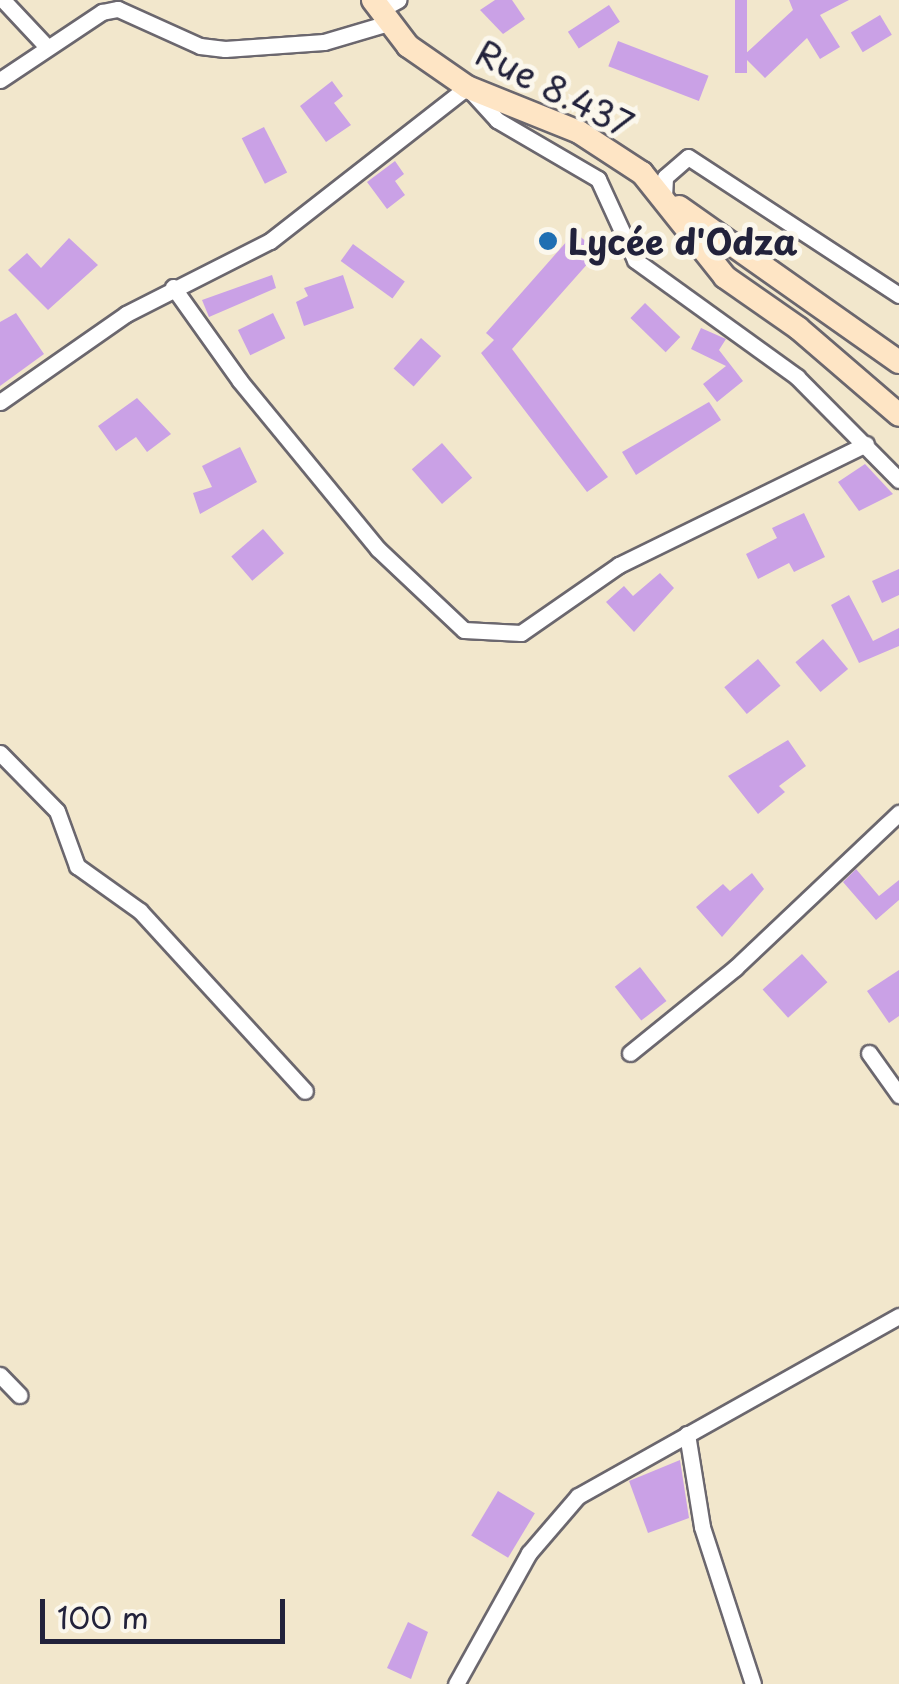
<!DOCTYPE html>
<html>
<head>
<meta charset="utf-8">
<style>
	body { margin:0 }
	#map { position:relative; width:899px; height:1684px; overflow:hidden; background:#f2e7cc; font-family:"Playpen Sans",sans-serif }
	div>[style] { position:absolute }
	.building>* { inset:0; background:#caa1e6; transform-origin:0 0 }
	.roads { filter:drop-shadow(2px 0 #6b676e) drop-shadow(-2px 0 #6b676e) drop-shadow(0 2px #6b676e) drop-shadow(0 -2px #6b676e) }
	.street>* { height:15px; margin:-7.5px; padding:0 7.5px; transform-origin:7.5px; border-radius:7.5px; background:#fff }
	.secondary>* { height:22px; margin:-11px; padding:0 11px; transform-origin:11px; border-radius:11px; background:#fee5c5 }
	.dots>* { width:28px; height:28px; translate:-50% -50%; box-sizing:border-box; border:5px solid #fbf7ec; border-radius:50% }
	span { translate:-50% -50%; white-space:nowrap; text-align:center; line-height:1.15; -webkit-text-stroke:10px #fbf7ec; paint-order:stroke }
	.street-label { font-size:35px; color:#22223b }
	.poi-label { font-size:35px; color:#22223b; font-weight:700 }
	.left { translate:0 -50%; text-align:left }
	.scale { position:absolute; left:40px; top:1599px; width:245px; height:45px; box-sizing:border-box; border:5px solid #22223b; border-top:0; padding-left:12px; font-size:30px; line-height:35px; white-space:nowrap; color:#22223b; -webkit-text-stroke:8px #fbf7ec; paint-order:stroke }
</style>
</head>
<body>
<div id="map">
	<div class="building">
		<i style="clip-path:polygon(495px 0,512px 0,525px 19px,503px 34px,480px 10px)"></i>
		<i style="left:735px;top:0;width:12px;height:73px"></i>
		<i style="clip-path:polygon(789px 0,849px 0,820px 15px,840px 47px,820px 59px,807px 38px,765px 78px,743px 56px,793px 10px)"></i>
		<i style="left:609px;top:5px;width:20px;height:49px;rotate:57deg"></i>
		<i style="left:880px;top:15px;width:23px;height:34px;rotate:59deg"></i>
		<i style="left:618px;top:41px;width:97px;height:27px;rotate:21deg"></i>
		<i style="clip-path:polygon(332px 81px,343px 96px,334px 103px,351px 125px,326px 142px,300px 106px)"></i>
		<i style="left:264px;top:127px;width:51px;height:25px;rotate:63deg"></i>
		<i style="clip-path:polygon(395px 161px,404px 174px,395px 181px,405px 195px,387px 209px,367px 182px)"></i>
		<i style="clip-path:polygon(575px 232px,598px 252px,512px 349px,608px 477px,587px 492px,481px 353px,494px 340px,486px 333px)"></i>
		<i style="clip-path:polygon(69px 238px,98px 265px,48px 310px,8px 270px,27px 253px,41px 268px)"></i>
		<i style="left:353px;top:244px;width:64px;height:21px;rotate:36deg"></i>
		<i style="clip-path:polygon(272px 275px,276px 288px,209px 317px,202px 300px)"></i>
		<i style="clip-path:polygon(343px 275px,354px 308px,304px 326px,296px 302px,308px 296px,304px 288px)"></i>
		<i style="left:645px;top:303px;width:49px;height:21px;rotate:44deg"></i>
		<i style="clip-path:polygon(16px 313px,44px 354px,0 386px,0 322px)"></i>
		<i style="left:273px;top:313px;width:28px;height:39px;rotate:64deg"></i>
		<i style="clip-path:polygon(701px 328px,726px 339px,719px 350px,743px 381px,717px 402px,703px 384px,726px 366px,691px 349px)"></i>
		<i style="left:421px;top:338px;width:27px;height:41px;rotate:42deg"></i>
		<i style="clip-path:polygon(137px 398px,171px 434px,147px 452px,136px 437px,116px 451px,98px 426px)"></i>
		<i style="clip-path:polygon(709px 402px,721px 420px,636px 475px,622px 452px)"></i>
		<i style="left:442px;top:443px;width:46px;height:40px;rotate:49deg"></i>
		<i style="clip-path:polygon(240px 447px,257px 482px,200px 514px,193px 493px,212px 487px,202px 466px)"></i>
		<i style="clip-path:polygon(865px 464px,893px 494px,859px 511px,838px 482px)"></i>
		<i style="clip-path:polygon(804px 513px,825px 557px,794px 572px,789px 563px,758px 579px,746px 554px,777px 538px,772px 528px)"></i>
		<i style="left:263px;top:529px;width:32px;height:42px;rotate:49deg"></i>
		<i style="clip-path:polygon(899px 569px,899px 595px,882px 603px,872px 581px)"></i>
		<i style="clip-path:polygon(660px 573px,674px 588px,634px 632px,606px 602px,624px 586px,633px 596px)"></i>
		<i style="clip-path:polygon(849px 595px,873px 641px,899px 628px,899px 646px,859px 663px,831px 605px)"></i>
		<i style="left:823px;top:639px;width:39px;height:36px;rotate:50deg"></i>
		<i style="left:758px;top:659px;width:35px;height:44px;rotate:50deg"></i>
		<i style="clip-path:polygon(788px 740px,806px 766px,779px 786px,785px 792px,758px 814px,728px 776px)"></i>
		<i style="clip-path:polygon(856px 869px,879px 896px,899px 880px,899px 900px,876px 920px,843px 882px)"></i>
		<i style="clip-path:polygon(752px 873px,764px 889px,722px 937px,696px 907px,723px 884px,730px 891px)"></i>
		<i style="left:802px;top:954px;width:38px;height:53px;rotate:48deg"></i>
		<i style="left:640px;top:967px;width:43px;height:32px;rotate:52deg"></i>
		<i style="clip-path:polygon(899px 970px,899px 1016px,889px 1023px,867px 991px)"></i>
		<i style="clip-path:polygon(680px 1460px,689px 1518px,648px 1533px,629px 1481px)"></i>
		<i style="left:498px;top:1491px;width:43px;height:52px;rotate:31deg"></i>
		<i style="clip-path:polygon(408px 1622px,428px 1632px,411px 1679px,387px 1668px)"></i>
	</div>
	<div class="roads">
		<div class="street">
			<i style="left:3px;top:0;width:64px;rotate:46.9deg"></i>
			<i style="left:380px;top:10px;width:21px;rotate:-29deg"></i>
			<i style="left:0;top:80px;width:123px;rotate:-33.7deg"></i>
			<i style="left:102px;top:12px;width:16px;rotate:-11deg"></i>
			<i style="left:118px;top:9px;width:90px;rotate:24.3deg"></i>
			<i style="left:200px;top:46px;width:25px;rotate:7deg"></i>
			<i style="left:225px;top:49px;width:99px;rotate:-4deg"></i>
			<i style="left:324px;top:42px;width:67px;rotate:-16.5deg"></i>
			<i style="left:664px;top:197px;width:20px;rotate:-87deg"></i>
			<i style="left:665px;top:177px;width:30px;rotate:-41deg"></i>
			<i style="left:688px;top:157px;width:252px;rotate:33.2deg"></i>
			<i style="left:173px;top:287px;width:115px;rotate:54.5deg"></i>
			<i style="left:240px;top:381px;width:217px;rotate:50.6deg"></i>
			<i style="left:378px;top:549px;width:118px;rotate:43.3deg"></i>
			<i style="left:464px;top:630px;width:57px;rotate:3deg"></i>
			<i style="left:521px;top:633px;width:119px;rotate:-34.8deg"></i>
			<i style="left:619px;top:565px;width:275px;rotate:-26.1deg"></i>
			<i style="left:0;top:402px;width:154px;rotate:-34.9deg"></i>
			<i style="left:126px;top:314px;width:161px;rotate:-26.9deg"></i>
			<i style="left:270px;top:241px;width:250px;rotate:-38deg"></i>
			<i style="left:467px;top:87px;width:45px;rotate:47.7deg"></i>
			<i style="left:497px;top:120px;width:117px;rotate:30.3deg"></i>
			<i style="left:598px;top:179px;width:89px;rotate:65.4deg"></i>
			<i style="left:635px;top:260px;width:200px;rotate:35.8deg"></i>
			<i style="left:797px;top:377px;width:145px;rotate:45.3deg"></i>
			<i style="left:0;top:753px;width:81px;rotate:45.5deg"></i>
			<i style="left:57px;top:811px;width:59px;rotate:70deg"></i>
			<i style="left:77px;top:866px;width:77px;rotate:35.5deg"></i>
			<i style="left:140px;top:911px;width:244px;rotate:47.5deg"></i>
			<i style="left:630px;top:1053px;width:135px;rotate:-39deg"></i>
			<i style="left:735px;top:968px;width:226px;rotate:-43.4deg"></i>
			<i style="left:869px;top:1053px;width:52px;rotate:54.5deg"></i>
			<i style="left:0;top:1375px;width:28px;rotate:46deg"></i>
			<i style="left:687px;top:1434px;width:94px;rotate:80.8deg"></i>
			<i style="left:702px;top:1527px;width:165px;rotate:72deg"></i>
			<i style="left:456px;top:1684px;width:150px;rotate:-60.9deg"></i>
			<i style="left:529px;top:1553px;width:75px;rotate:-49.3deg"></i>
			<i style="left:578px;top:1496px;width:368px;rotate:-29.3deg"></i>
		</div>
		<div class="secondary">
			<i style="left:373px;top:0;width:58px;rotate:52.7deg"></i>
			<i style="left:408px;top:46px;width:72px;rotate:34.8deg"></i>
			<i style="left:467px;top:87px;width:121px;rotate:21.9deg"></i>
			<i style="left:579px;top:132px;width:75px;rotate:33.1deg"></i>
			<i style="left:642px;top:173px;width:133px;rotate:51.4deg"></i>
			<i style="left:725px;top:277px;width:89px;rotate:34.9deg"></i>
			<i style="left:798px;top:328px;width:133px;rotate:40.7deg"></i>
			<i style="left:679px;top:207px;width:269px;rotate:35.2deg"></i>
		</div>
	</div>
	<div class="dots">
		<i style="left:548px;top:241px;background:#1f6fb2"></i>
	</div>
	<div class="street-label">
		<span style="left:555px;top:88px;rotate:27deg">Rue 8.437</span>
	</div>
	<div class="poi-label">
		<span class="left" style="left:568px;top:241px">Lycée d'Odza</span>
	</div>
	<div class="scale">100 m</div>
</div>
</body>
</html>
